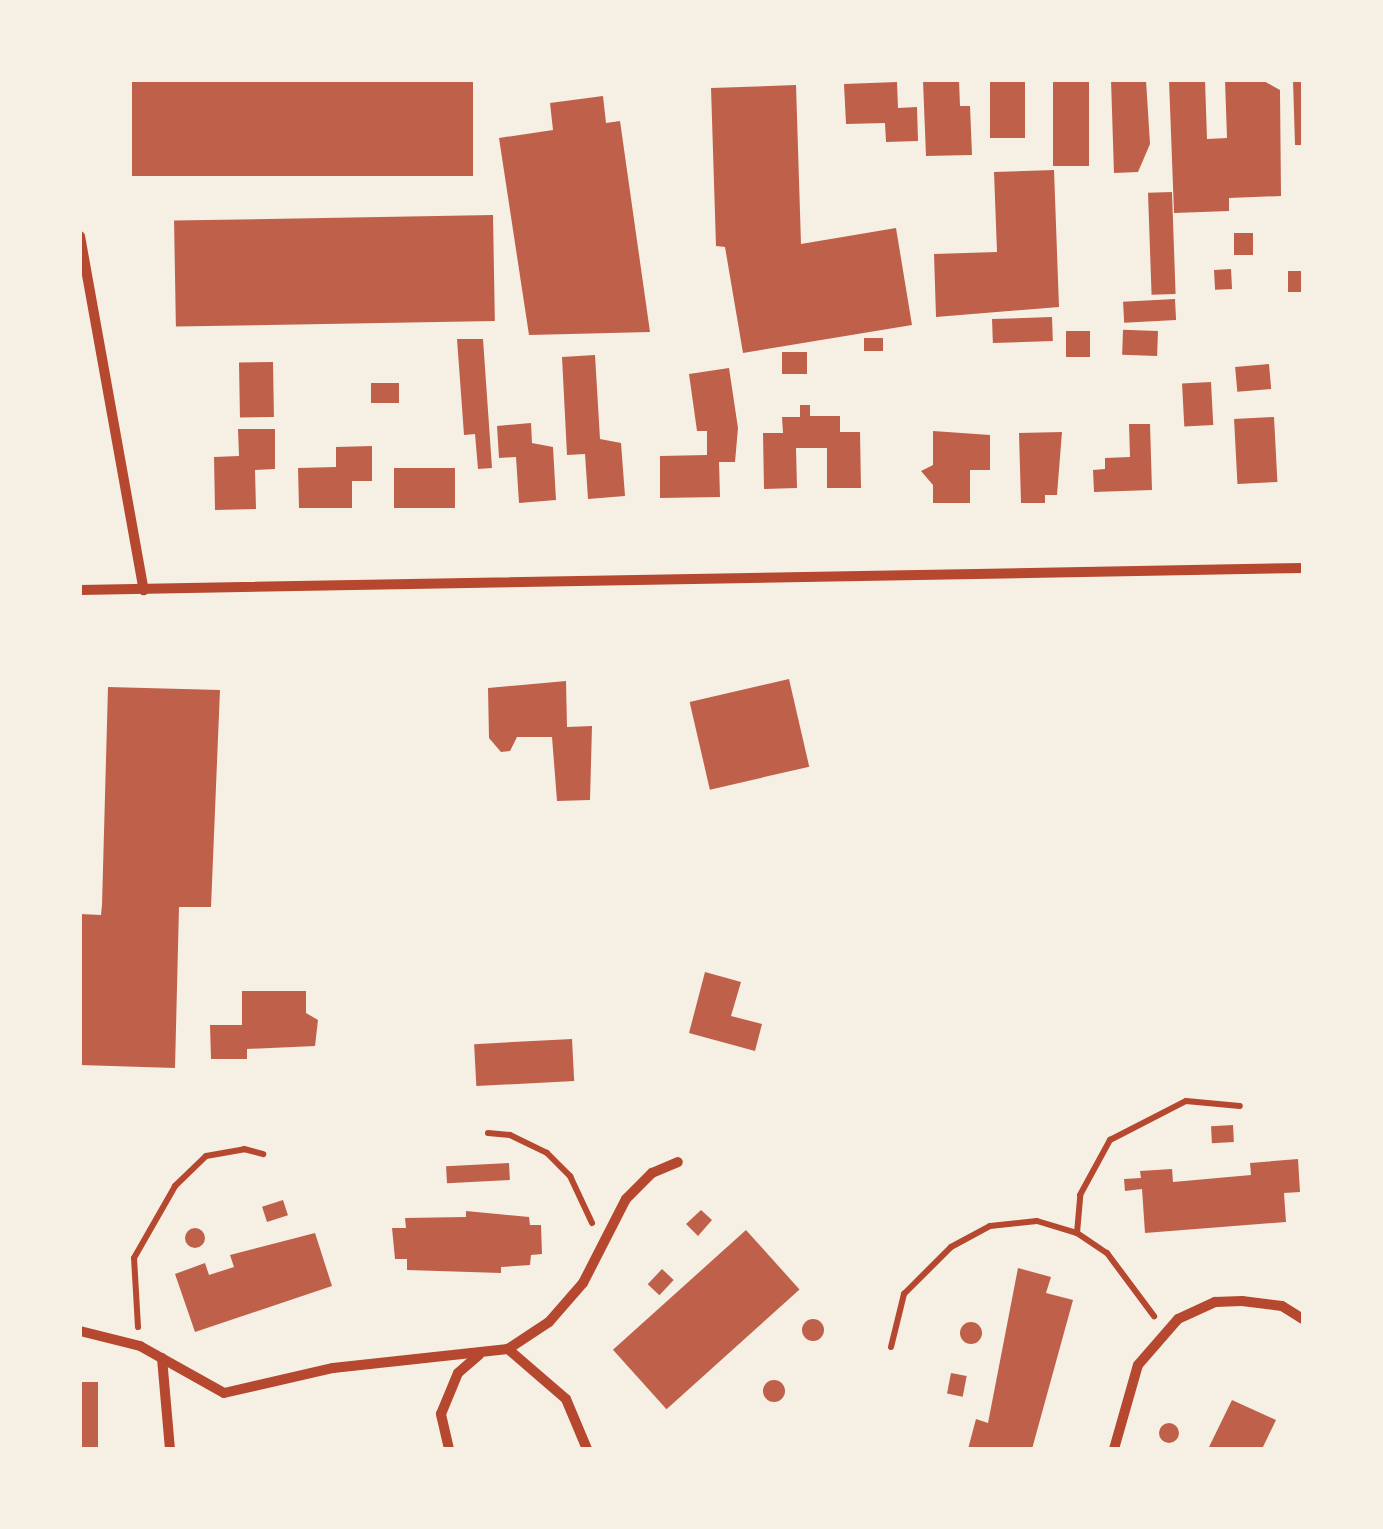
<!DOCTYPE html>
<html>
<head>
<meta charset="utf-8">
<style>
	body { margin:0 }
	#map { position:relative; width:1383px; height:1529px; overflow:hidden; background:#f6efe4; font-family:"Asap Condensed",sans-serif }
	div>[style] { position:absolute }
	.building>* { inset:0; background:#bf614a; transform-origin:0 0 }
	.round { border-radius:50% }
	.path>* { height:6px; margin:-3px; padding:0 3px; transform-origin:3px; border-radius:3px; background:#b5482f }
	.minor>* { height:10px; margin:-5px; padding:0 5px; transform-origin:5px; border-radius:5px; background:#b5482f }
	span { translate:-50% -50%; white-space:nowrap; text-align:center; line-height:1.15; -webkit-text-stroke:8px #f6efe4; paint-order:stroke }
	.frame { position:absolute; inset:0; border:82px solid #f6efe4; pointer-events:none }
</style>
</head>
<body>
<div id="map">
	<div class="building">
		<i style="left:132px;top:80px;width:341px;height:96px"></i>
		<i style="clip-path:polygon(959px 80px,960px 106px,970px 106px,972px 155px,926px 156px,923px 81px)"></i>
		<i style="left:990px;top:80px;width:35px;height:58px"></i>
		<i style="left:1053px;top:80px;width:36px;height:86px"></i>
		<i style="clip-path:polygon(1111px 80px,1146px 80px,1150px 144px,1138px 172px,1114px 173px)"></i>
		<i style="clip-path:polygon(1169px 80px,1205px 80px,1207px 139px,1227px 138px,1225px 80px,1262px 80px,1280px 90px,1281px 196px,1229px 198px,1229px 211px,1174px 213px)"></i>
		<i style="clip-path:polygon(1293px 80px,1303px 80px,1303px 145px,1295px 145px)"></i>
		<i style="clip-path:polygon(897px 82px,898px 108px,917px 107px,918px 141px,886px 142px,885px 123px,846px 124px,844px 84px)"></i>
		<i style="clip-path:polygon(796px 85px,801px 244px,896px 228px,912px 325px,743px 353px,725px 247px,716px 246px,711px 88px)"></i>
		<i style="clip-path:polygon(603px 96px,606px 123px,620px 121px,650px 332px,529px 335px,499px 138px,553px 130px,550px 103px)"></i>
		<i style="clip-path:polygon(1054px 170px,1059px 307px,936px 317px,934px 254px,997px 252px,994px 172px)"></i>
		<i style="left:1172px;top:192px;width:102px;height:24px;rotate:88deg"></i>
		<i style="left:493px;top:215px;width:106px;height:319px;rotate:89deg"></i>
		<i style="left:1234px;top:233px;width:19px;height:22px"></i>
		<i style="left:1231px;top:269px;width:20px;height:17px;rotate:87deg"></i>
		<i style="left:1288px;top:271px;width:15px;height:21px"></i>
		<i style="left:1175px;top:299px;width:21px;height:52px;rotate:87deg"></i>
		<i style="left:1052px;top:317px;width:24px;height:60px;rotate:88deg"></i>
		<i style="left:1066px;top:331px;width:24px;height:26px"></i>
		<i style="left:1158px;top:331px;width:25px;height:35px;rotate:92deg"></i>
		<i style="left:883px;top:338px;width:13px;height:19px;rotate:90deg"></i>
		<i style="clip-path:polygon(457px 339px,483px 339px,492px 468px,478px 469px,475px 434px,464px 435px)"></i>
		<i style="left:807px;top:352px;width:22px;height:25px;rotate:90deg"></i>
		<i style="clip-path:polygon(595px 355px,600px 439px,621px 443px,625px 496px,588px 499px,585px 454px,567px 455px,562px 357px)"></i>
		<i style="left:273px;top:362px;width:55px;height:34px;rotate:89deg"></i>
		<i style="left:1269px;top:364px;width:25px;height:34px;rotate:85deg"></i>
		<i style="clip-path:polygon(729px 368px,738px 428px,735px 462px,719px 462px,720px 497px,660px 498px,660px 456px,707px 455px,707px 431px,697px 431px,689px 374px)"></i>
		<i style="left:1211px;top:382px;width:43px;height:29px;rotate:87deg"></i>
		<i style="left:371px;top:383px;width:28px;height:20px"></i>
		<i style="clip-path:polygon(800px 405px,810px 405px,810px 416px,840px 416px,840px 432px,860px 432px,861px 488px,827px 488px,827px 448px,796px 448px,797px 488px,764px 489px,763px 433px,783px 433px,782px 417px,800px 417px)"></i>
		<i style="left:1274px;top:417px;width:65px;height:40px;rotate:87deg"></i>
		<i style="clip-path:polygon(531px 423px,532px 443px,553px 447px,556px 500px,519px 503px,516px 457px,499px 458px,497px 426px)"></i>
		<i style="clip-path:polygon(1129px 424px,1150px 424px,1152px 490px,1094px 492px,1093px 470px,1105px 469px,1105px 458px,1130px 457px)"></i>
		<i style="clip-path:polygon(238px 429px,275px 429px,275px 469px,255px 470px,256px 509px,215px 510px,214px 457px,239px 456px)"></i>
		<i style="clip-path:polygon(933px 431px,990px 435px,990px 470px,970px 470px,970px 503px,933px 503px,933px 485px,921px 471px,933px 465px)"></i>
		<i style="clip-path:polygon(1062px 432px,1057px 495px,1045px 495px,1045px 503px,1021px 503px,1019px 433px)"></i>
		<i style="clip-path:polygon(372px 446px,372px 481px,352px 481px,352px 508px,299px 508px,298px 468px,336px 467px,336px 447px)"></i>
		<i style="left:455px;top:468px;width:40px;height:61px;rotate:90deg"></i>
		<i style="left:789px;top:679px;width:90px;height:102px;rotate:77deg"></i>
		<i style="clip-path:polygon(566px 681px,567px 727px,592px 726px,590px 800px,557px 801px,552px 737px,517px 737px,510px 751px,501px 752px,489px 738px,488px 688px)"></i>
		<i style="clip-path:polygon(108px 687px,220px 690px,211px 907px,179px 907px,175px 1068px,80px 1065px,80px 914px,101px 915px,102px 905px)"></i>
		<i style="clip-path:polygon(705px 972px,741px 982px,731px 1016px,762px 1024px,755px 1051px,689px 1033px)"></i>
		<i style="clip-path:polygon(242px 991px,306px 991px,306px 1013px,318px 1020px,315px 1046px,247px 1049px,247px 1059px,211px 1059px,210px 1025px,242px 1025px)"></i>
		<i style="left:572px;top:1039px;width:42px;height:98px;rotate:87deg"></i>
		<i style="left:1233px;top:1125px;width:17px;height:22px;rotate:87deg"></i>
		<i style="clip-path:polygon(1298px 1159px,1300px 1192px,1284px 1193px,1286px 1222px,1145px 1233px,1142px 1189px,1125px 1191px,1124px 1179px,1141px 1178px,1140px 1171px,1172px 1169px,1173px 1182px,1251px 1175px,1250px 1163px)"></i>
		<i style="left:509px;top:1163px;width:17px;height:63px;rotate:87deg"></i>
		<i style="left:283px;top:1200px;width:16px;height:22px;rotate:72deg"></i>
		<i style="clip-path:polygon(701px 1210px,712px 1220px,698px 1236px,686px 1224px)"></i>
		<i style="clip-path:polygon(466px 1211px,529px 1217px,530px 1225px,541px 1225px,542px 1254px,531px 1255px,530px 1265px,501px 1267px,501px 1273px,407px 1270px,407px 1259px,395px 1259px,392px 1228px,406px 1228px,405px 1218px,466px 1217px)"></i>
		<i class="round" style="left:185px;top:1228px;width:20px;height:20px"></i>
		<i style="left:746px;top:1230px;width:80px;height:179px;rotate:48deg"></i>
		<i style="clip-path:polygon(315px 1233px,332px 1286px,195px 1332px,175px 1274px,205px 1263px,209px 1275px,234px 1267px,230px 1255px)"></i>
		<i style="clip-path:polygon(1018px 1268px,1051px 1277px,1046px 1293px,1073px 1300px,1032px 1449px,968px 1449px,976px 1419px,988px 1423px)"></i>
		<i style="left:662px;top:1269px;width:16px;height:21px;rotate:43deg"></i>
		<i class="round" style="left:802px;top:1319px;width:22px;height:22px"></i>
		<i class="round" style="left:960px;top:1322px;width:22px;height:22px"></i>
		<i style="left:951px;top:1373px;width:16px;height:21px;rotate:11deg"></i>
		<i class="round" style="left:763px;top:1380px;width:22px;height:22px"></i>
		<i style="left:98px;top:1382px;width:67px;height:18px;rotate:90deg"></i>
		<i style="clip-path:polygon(1232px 1400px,1276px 1420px,1262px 1449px,1208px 1449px)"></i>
		<i class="round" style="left:1159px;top:1423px;width:20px;height:20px"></i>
	</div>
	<div class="path">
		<i style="left:488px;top:1133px;width:22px;rotate:5deg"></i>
		<i style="left:510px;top:1135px;width:41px;rotate:25.9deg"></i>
		<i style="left:547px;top:1153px;width:33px;rotate:45deg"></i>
		<i style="left:570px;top:1176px;width:52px;rotate:64.9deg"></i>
		<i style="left:1077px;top:1233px;width:38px;rotate:-85deg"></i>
		<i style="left:1080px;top:1195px;width:63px;rotate:-61.4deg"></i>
		<i style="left:1110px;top:1140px;width:85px;rotate:-27.2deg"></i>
		<i style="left:1186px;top:1101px;width:54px;rotate:5.3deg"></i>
		<i style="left:138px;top:1327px;width:69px;rotate:-93.3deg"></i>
		<i style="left:134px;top:1258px;width:83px;rotate:-60.3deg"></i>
		<i style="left:175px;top:1186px;width:43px;rotate:-44.1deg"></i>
		<i style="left:206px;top:1156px;width:39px;rotate:-10deg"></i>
		<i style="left:244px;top:1149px;width:20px;rotate:15deg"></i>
		<i style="left:891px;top:1347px;width:55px;rotate:-76.2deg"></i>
		<i style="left:904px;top:1294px;width:66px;rotate:-45deg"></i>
		<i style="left:951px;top:1247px;width:44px;rotate:-28.3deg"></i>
		<i style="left:990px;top:1226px;width:47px;rotate:-6.1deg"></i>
		<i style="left:1037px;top:1221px;width:42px;rotate:16.7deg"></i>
		<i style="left:1077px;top:1233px;width:36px;rotate:34deg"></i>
		<i style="left:1107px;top:1253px;width:79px;rotate:53.3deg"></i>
	</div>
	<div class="minor">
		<i style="left:80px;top:236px;width:360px;rotate:79.8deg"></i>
		<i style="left:80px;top:590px;width:1223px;rotate:-1.03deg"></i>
		<i style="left:80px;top:1331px;width:62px;rotate:14deg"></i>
		<i style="left:140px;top:1346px;width:96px;rotate:29.2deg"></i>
		<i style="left:224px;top:1393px;width:112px;rotate:-12.9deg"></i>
		<i style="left:333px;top:1368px;width:176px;rotate:-6.2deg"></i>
		<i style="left:162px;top:1358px;width:91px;rotate:85deg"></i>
		<i style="left:449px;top:1449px;width:36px;rotate:-103deg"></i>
		<i style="left:441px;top:1414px;width:44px;rotate:-67.5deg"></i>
		<i style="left:458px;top:1373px;width:28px;rotate:-41deg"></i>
		<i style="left:587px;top:1449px;width:54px;rotate:-112.8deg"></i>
		<i style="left:566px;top:1399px;width:77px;rotate:-139.2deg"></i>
		<i style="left:508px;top:1349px;width:49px;rotate:-33.4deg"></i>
		<i style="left:549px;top:1322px;width:52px;rotate:-48.9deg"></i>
		<i style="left:583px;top:1283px;width:94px;rotate:-62.9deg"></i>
		<i style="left:626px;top:1199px;width:37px;rotate:-45deg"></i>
		<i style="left:652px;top:1173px;width:28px;rotate:-23deg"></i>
		<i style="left:1114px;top:1449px;width:87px;rotate:-74.1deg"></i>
		<i style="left:1138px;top:1365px;width:61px;rotate:-49deg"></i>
		<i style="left:1178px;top:1319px;width:41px;rotate:-24.7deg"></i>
		<i style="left:1215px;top:1302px;width:27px;rotate:-2deg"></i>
		<i style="left:1242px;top:1301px;width:40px;rotate:7.1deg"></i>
		<i style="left:1282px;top:1306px;width:25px;rotate:32deg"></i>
	</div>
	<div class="frame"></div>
</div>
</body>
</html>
